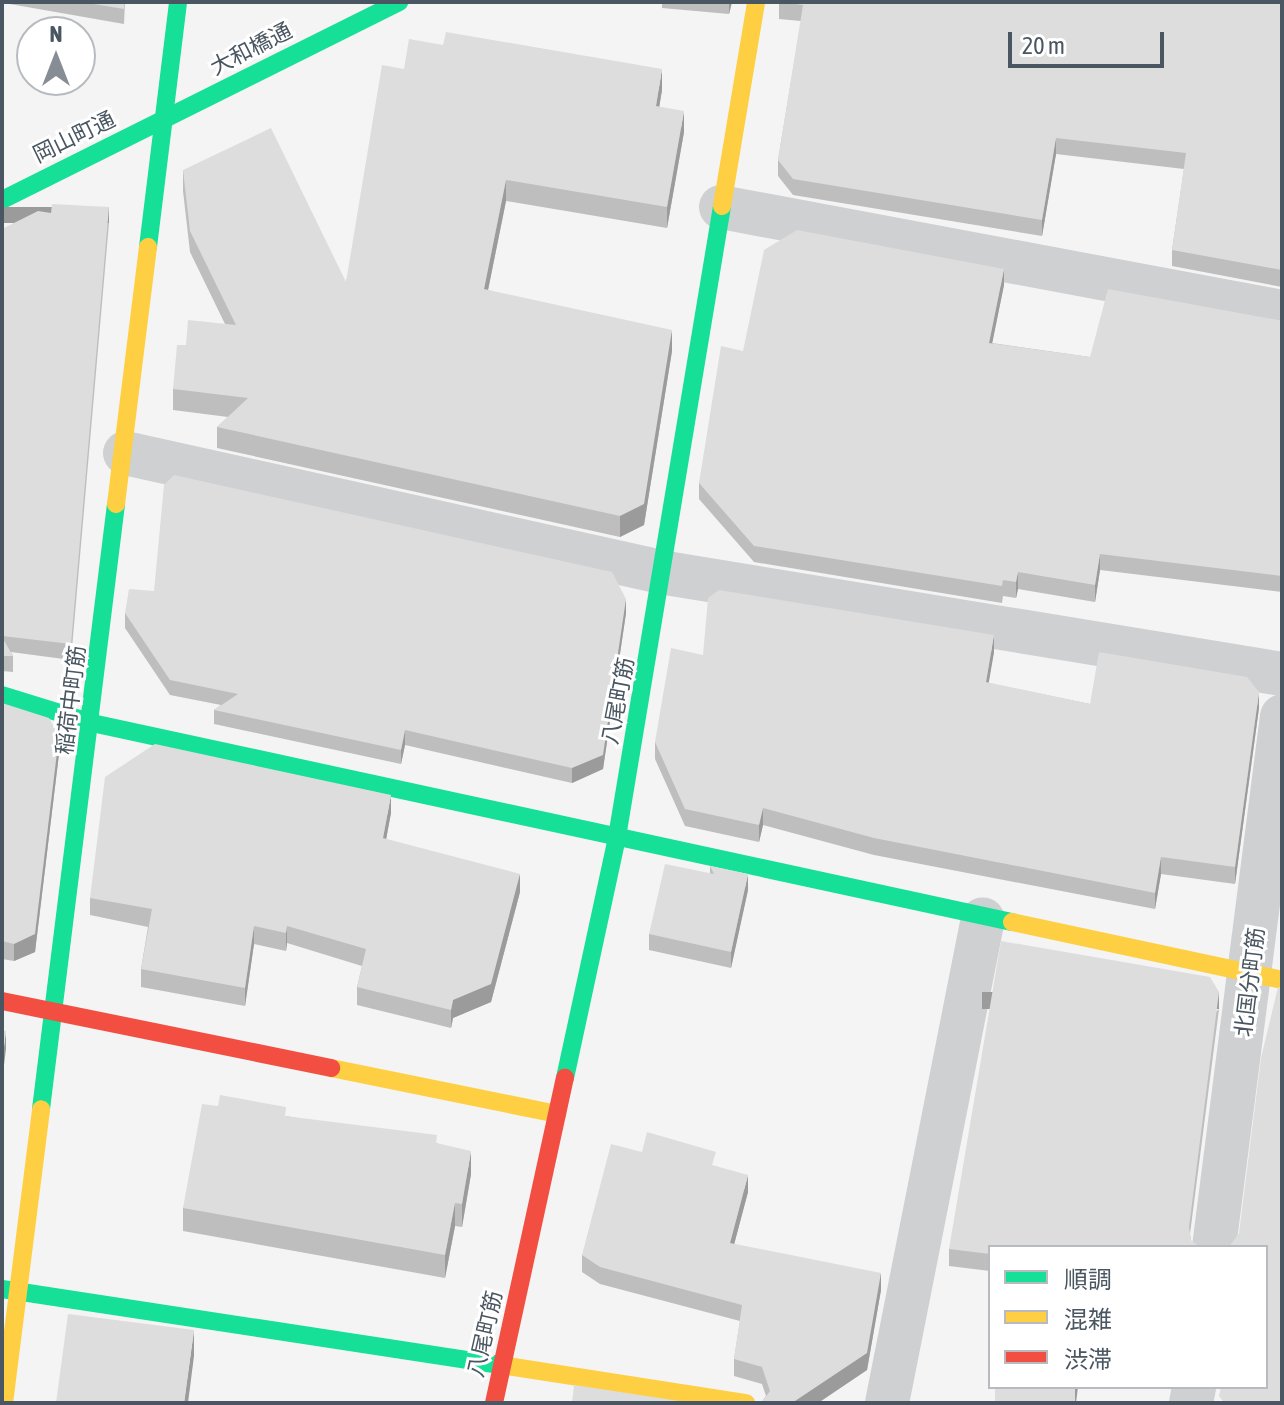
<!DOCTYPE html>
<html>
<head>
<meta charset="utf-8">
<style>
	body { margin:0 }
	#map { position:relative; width:1284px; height:1405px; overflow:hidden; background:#f4f4f4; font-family:"Asap Condensed","Noto Sans JP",sans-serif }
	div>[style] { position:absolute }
	.street>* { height:44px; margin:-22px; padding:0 22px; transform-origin:22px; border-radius:22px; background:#ced0d2 }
	.fast>* { height:18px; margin:-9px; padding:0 9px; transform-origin:9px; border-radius:9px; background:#16e098 }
	.slow>* { height:18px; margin:-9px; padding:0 9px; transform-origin:9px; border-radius:9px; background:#ffcf43 }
	.jam>* { height:18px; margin:-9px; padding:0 9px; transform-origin:9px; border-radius:9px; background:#f24e42 }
	.wall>* { inset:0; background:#bebebf }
	.shaded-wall>* { inset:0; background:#9b9b9b; transform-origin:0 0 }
	.building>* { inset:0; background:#ddddde; transform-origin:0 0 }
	span { translate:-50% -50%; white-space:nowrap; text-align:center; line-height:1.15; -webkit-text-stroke:6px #fff; paint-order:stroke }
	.street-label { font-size:22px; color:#4a5661 }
	.frame { position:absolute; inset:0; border:4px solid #4a5661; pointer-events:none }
	.legend { position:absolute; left:988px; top:1245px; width:280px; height:144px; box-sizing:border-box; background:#fff; border:2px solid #b7bbc0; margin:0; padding:10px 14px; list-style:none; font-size:24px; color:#4a5661 }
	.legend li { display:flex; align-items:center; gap:16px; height:40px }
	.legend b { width:40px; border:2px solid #b7bbc0 }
	.north { position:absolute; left:16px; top:16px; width:80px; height:80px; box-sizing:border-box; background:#fff; border:2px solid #b7bbc0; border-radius:50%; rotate:0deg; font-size:22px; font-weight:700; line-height:32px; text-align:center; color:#4a5661 }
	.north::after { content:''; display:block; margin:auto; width:28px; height:36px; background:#868d94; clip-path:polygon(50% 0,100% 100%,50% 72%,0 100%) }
	.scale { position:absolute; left:1008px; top:32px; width:156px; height:36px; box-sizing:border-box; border:4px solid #4a5661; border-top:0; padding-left:10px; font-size:24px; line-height:28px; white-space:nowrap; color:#4a5661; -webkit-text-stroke:6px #fff; paint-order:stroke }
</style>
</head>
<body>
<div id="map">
	<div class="street">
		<i style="left:721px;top:207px;width:571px;rotate:10.6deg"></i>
		<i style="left:125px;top:453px;width:554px;rotate:12.51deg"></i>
		<i style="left:666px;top:573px;width:624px;rotate:9.31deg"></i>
		<i style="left:1214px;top:1247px;width:535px;rotate:-82.7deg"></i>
		<i style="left:887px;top:1403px;width:493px;rotate:-78.8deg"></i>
		<i style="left:1191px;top:1403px;width:16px;rotate:-79deg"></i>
	</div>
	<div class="fast">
		<i style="left:2px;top:200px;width:444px;rotate:-26.5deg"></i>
		<i style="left:148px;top:247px;width:247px;rotate:-83deg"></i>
		<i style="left:2px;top:695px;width:94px;rotate:17.3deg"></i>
		<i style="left:92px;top:723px;width:941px;rotate:12.21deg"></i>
		<i style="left:565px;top:1078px;width:247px;rotate:-77.8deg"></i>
		<i style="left:617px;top:837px;width:640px;rotate:-80.55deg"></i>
		<i style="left:41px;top:1109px;width:610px;rotate:-82.93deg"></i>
		<i style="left:2px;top:1289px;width:511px;rotate:8.67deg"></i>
	</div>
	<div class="slow">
		<i style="left:722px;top:206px;width:207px;rotate:-80.5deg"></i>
		<i style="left:116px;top:504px;width:259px;rotate:-82.9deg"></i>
		<i style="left:1012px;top:922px;width:276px;rotate:12.1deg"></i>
		<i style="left:331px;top:1068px;width:231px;rotate:11.5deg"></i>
		<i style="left:507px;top:1366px;width:242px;rotate:8.8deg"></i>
		<i style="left:4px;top:1403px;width:296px;rotate:-82.8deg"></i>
	</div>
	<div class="jam">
		<i style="left:2px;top:1001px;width:336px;rotate:11.5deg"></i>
		<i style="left:494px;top:1403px;width:333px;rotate:-77.7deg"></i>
	</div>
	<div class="wall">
		<i style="clip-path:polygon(2px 2px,125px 2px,124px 24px,4px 3px)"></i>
		<i style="clip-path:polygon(662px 2px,732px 2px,729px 14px,662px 8px)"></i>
		<i style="clip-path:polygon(779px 2px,1282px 2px,1282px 287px,1172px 266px,1172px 250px,1184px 169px,1056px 154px,1042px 236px,793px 195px,778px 176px,778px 160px,801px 21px,779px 19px)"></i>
		<i style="clip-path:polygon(404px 69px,662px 90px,659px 107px,684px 132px,667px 228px,506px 201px,488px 290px,672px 351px,644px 525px,620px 537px,217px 448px,217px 427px,228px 417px,173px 410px,173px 389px,186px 345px,225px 324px,190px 252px,183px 191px,183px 170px,346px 282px)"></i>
		<i style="clip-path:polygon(109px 223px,71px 660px,11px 652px,13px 656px,13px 672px,2px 671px,2px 229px)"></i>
		<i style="clip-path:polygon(1004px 285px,992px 343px,1090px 357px,1282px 319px,1282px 592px,1100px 570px,1095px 602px,1018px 589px,1016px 598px,1003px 596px,1002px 603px,754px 562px,699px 499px,699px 483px,743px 351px)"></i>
		<i style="clip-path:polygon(154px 591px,626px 613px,603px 769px,572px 783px,405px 745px,401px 764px,214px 724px,214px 710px,221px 705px,170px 695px,125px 628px,125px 613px)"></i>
		<i style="clip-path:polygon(994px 652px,988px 683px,1090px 704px,1259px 708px,1235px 884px,1161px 874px,1155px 909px,874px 855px,763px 825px,759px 842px,685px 826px,655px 759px,655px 742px,703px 655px)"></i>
		<i style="clip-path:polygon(2px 703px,59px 754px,35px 952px,14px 961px,2px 959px)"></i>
		<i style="clip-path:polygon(391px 813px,386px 839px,520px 892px,491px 1002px,453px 1018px,451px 1028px,357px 1005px,357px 987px,362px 966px,287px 943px,286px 951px,254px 944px,245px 1006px,141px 987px,141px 969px,148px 927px,90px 915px,90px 898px)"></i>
		<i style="clip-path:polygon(710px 866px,748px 890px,731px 968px,649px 950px,649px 934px,710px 874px)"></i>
		<i style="clip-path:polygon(1219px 1009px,1190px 1234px,1191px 1240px,990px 1247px,990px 1271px,949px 1266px,949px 1249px)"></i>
		<i style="clip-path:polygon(286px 1116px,437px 1143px,471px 1174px,462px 1227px,455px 1226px,445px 1278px,183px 1231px,183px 1208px)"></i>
		<i style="clip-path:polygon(716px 1166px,748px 1192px,734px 1244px,881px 1290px,867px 1370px,818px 1403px,761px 1403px,766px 1396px,762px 1384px,734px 1376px,734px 1359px,740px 1321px,600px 1284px,582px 1272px,582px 1255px)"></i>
	</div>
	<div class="shaded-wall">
		<i style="clip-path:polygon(729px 2px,732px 2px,729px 14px)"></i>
		<i style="clip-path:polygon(662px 69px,662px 90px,656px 127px,656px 106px)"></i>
		<i style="clip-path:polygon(684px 111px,684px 132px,667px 228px,667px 207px)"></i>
		<i style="clip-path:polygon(1056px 138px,1056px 154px,1042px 236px,1042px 220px)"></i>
		<i style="clip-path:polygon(506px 180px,506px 201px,484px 310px,484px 289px)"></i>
		<i style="left:109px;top:207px;width:16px;height:439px;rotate:90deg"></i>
		<i style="clip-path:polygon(1004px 269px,1004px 285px,989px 359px,989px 343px)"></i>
		<i style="clip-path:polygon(672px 330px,672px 351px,644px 525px,620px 537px,620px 516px)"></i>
		<i style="clip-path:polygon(1100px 554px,1100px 570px,1095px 602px,1095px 585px)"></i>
		<i style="clip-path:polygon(1018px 572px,1018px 589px,1016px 598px,1016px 582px)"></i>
		<i style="clip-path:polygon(626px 599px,626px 613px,603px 769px,572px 783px,572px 768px)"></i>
		<i style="clip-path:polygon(994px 635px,994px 652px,986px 699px,986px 682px)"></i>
		<i style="clip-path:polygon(1259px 692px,1259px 708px,1235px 884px,1235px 867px)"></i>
		<i style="clip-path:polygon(405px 730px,405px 745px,401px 764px,401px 750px)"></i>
		<i style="clip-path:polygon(59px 736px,59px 754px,35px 952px,14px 961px,14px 944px)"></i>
		<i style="clip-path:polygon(391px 795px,391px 813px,383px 856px,383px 838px)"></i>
		<i style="clip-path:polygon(763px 808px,763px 825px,759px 842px,759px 825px)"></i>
		<i style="clip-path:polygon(1161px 857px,1161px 874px,1155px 909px,1155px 893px)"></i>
		<i style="clip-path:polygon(520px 874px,520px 892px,491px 1002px,453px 1018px,451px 1028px,451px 1010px,453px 1000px)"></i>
		<i style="clip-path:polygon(748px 874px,748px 890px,731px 968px,731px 952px)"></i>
		<i style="clip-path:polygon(254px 926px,254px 944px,245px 1006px,245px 988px)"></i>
		<i style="clip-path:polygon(287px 926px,287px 943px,286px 951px,286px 933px)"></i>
		<i style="left:1219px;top:992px;width:17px;height:237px;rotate:90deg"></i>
		<i style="clip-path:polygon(6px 1031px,6px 1049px,2px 1081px,2px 1063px)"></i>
		<i style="clip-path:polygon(471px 1151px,471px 1174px,462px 1227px,462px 1204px)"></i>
		<i style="clip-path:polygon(748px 1175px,748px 1192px,730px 1260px,730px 1243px)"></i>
		<i style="clip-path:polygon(455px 1203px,455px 1226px,445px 1278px,445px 1255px)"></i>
		<i style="clip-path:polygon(881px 1273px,881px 1290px,867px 1370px,818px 1403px,792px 1403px)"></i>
		<i style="clip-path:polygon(194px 1330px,194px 1356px,188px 1403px,184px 1403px)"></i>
		<i style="clip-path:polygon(1075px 1387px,1078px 1387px,1076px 1403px,1072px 1403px)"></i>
	</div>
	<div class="building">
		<i style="clip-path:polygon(82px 2px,124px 2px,124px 9px)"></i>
		<i style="clip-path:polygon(779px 2px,1282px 2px,1282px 270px,1172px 250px,1186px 153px,1056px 138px,1042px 220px,793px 179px,778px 160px,803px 5px)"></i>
		<i style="clip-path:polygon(446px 32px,662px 69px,656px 106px,684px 111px,667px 207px,506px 180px,484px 289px,672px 330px,644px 504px,620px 516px,217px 427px,248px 398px,173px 389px,177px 345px,186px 345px,188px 320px,236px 325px,190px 231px,183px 170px,271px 128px,346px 282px,382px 65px,404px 69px,409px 39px,443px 45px)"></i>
		<i style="clip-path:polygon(52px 204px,109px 207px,71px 644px,2px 636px,2px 229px,38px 211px,51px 213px)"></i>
		<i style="clip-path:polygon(797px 230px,1004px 269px,989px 343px,1090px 357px,1108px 289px,1278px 320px,1282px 319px,1282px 576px,1100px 554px,1095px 585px,1018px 572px,1016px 582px,1003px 580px,1002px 586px,754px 546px,699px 483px,721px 346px,743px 351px,764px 250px)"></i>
		<i style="clip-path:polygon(174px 475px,612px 572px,626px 599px,603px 755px,572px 768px,405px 730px,401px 750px,214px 710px,238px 694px,170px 680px,125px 613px,129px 589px,154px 591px,164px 485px)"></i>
		<i style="clip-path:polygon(719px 590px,994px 635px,986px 682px,1090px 704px,1099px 652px,1247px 677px,1259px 692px,1235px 867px,1161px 857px,1155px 893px,874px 838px,763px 808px,759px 825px,685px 809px,655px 742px,671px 648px,703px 655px,708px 598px)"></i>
		<i style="clip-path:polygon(2px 637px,13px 656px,2px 656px)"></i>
		<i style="clip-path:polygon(2px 703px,49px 718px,59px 736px,35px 934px,14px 944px,2px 941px)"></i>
		<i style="clip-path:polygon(155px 744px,391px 795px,383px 838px,520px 874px,491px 984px,453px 1000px,451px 1010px,357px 987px,366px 949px,287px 926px,286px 933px,254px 926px,245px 988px,141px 969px,152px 909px,90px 898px,105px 777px)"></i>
		<i style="clip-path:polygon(665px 864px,714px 874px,710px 866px,748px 874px,731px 952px,649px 934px)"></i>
		<i style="clip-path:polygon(1001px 941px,1210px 977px,1219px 992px,1189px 1227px,1191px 1240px,1200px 1247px,990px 1247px,990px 1254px,949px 1249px)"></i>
		<i style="clip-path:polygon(1278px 987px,1282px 988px,1282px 1403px,1224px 1403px,1219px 1396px,1221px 1387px,1266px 1387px,1266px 1247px,1229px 1247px,1239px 1233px,1261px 1058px)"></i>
		<i style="clip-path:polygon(2px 1030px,6px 1031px,2px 1063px)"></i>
		<i style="clip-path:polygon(220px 1095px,286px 1107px,285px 1116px,437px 1135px,436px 1143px,471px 1151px,462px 1204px,455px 1203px,445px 1255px,183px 1208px,202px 1104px,218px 1106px)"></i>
		<i style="clip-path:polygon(647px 1132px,716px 1152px,712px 1165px,748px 1175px,730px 1243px,881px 1273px,867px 1353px,792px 1403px,761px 1403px,770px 1391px,762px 1367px,734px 1359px,742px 1305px,600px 1267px,582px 1255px,611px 1144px,642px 1152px)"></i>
		<i style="clip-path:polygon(68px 1314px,194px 1330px,184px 1403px,56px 1403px)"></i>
		<i style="clip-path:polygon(574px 1385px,692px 1403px,572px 1403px)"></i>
		<i style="left:995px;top:1387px;width:80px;height:16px"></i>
	</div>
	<div class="street-label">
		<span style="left:251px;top:49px;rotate:-27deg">大和橋通</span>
		<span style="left:74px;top:137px;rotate:-26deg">岡山町通</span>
		<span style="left:71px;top:700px;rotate:-83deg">稲荷中町筋</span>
		<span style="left:618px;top:701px;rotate:-79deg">八尾町筋</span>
		<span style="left:1250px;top:982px;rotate:-83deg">北国分町筋</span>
		<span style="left:485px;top:1334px;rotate:-77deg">八尾町筋</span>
	</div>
	<div class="frame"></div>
	<ul class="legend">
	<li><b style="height:10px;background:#16e098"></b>順調</li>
	<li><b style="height:10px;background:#ffcf43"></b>混雑</li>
	<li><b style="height:10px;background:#f24e42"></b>渋滞</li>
	</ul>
	<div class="north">N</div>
	<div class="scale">20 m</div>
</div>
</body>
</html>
